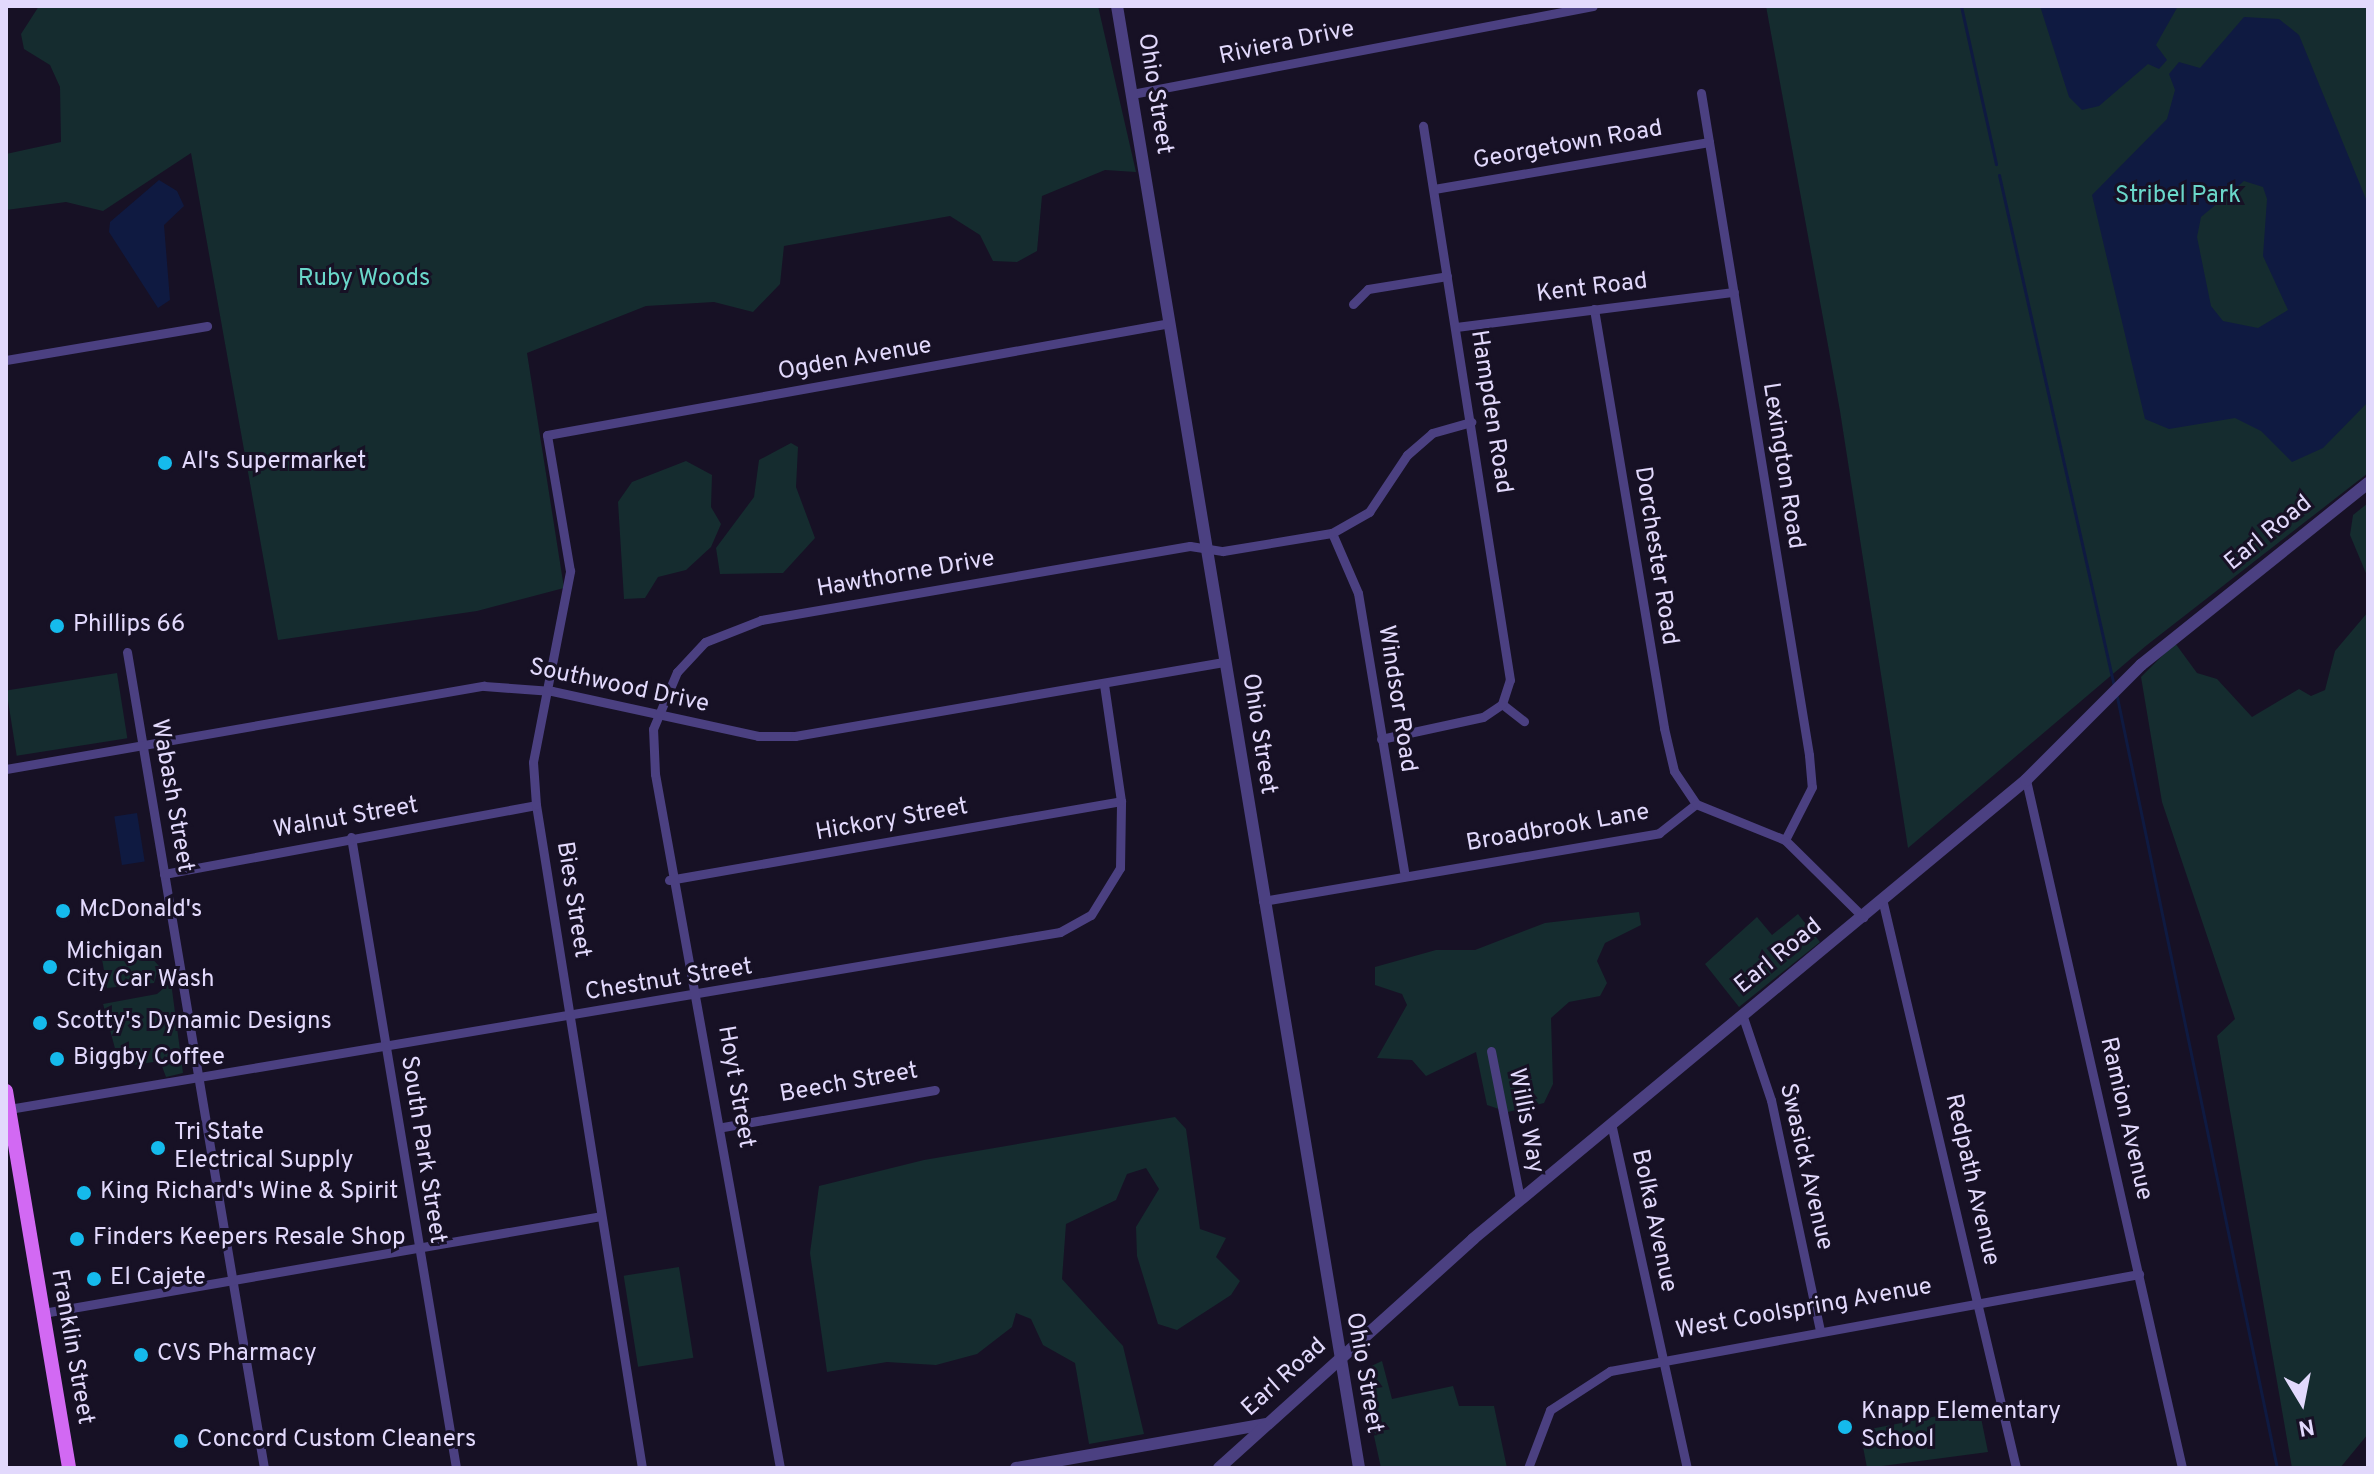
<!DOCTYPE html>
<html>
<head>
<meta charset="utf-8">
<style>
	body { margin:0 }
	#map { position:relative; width:2374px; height:1474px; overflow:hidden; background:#171125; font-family:Overpass,sans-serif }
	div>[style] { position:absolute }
	.green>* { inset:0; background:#152c2f; transform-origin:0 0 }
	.water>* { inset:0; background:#0f1a41; transform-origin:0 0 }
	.stream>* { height:3px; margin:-1.5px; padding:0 1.5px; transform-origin:1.5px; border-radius:1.5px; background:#0f1a41 }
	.minor>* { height:9px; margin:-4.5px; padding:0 4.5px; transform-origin:4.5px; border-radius:4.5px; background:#4b4081 }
	.tertiary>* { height:12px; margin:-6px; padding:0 6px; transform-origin:6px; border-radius:6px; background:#4b4081 }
	.primary>* { height:14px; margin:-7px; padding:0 7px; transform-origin:7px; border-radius:7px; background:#d269f3 }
	.dots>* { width:22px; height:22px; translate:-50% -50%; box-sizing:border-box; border:4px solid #171125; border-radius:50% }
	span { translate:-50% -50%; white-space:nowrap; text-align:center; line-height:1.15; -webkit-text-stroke:6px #171125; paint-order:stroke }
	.street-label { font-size:24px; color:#e2d9fc }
	.park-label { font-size:24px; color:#6ad7ca }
	.poi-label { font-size:24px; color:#e2d9fc }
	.left { translate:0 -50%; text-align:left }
	.frame { position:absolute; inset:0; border:8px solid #e2d9fc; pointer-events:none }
	.north { position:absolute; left:2262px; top:1362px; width:80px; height:80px; -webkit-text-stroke:6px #171125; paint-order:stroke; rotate:170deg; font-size:22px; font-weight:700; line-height:32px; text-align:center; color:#e2d9fc }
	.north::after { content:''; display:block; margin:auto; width:28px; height:36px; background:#e2d9fc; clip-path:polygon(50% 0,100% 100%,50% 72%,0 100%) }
</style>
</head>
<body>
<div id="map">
	<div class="green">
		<i style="clip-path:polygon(39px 6px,1098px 6px,1136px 172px,1105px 170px,1042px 196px,1037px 251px,1017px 262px,993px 261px,980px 235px,950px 216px,784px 246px,780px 284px,753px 312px,714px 302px,646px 306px,527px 353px,564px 588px,477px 611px,278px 640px,191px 153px,103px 211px,66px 202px,6px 210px,6px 154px,61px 142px,60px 87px,50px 65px,24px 49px,21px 34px)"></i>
		<i style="clip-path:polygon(1766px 6px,2368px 6px,2368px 473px,2147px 645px,1908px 848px,1840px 411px)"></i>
		<i style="clip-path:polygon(791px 443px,798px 447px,796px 487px,815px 538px,783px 573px,720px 574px,716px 548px,754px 497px,759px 460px)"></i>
		<i style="clip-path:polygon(686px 461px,712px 475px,711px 507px,721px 524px,711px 547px,686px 570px,658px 577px,645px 598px,624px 599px,618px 502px,632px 482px)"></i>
		<i style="clip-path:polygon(2368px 503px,2368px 578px,2350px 535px,2353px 515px)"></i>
		<i style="clip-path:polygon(2368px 612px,2368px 1434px,2340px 1468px,2292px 1468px,2217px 1036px,2235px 1019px,2162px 802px,2141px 677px,2175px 643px,2197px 673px,2217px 679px,2252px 717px,2299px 689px,2311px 696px,2325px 690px,2335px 651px)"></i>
		<i style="left:117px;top:673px;width:66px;height:112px;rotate:81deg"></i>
		<i style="clip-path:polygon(1639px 912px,1641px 925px,1605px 943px,1597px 961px,1607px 983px,1600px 996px,1569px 1002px,1551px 1018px,1553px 1084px,1544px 1103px,1508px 1112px,1487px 1105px,1476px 1052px,1426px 1076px,1412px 1060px,1377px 1058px,1407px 1005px,1402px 994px,1375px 985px,1375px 967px,1436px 950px,1475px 950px,1545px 923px)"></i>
		<i style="clip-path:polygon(1798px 914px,1820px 942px,1739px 1007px,1705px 964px,1757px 917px,1772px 935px)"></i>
		<i style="clip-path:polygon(146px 952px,159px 966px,154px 983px,107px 988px,102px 959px)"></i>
		<i style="clip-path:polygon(171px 982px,183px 1073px,166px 1077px,160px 1061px,120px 1067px,103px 1004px,157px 994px)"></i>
		<i style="clip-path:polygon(1175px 1117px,1186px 1129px,1200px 1229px,1226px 1238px,1216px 1257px,1240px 1281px,1231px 1295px,1177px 1330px,1158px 1324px,1137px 1256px,1136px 1227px,1159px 1189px,1146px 1168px,1127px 1174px,1116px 1200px,1066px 1224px,1062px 1279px,1123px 1346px,1144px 1434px,1089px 1444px,1075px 1363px,1043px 1345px,1031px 1319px,1016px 1313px,1012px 1327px,977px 1354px,936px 1365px,887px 1362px,827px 1372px,810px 1253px,819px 1186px,924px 1160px)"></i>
		<i style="left:679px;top:1267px;width:92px;height:56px;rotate:81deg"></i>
		<i style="clip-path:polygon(1382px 1361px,1392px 1399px,1453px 1386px,1459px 1406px,1494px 1406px,1507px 1468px,1381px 1468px,1362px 1381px,1365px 1369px)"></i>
		<i style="clip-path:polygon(1979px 1408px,1988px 1452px,1867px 1468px,1860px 1431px)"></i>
	</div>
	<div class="water">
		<i style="clip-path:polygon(2040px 6px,2178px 6px,2156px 45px,2167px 60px,2159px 69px,2148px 64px,2099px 106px,2082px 110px,2069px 97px)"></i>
		<i style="clip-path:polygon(evenodd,2244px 17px,2279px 19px,2299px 35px,2368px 204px,2368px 402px,2323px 448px,2292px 462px,2261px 431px,2235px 418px,2169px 429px,2145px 419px,2092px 195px,2167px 119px,2175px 90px,2169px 74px,2179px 62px,2200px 68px,2244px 17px,2244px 181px,2263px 187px,2267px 199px,2263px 256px,2288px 310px,2258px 328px,2223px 321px,2211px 306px,2197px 237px,2201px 217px,2244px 181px)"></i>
		<i style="clip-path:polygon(159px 180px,177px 191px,184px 206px,164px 225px,170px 300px,158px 308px,109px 232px,110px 222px)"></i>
		<i style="left:137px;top:813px;width:49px;height:23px;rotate:81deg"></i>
	</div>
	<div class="stream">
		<i style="left:1961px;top:6px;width:162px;rotate:77.5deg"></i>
		<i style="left:1999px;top:175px;width:524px;rotate:77.32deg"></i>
		<i style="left:2117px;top:697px;width:787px;rotate:78.28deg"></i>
	</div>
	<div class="minor">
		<i style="left:1701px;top:93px;width:671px;rotate:80.73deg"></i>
		<i style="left:1809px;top:755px;width:32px;rotate:85deg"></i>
		<i style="left:1812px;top:787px;width:59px;rotate:117deg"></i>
		<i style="left:1132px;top:94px;width:469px;rotate:-10.8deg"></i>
		<i style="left:1434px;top:189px;width:279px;rotate:-9.7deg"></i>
		<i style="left:1353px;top:304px;width:21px;rotate:-45deg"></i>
		<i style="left:1368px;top:289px;width:80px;rotate:-9.3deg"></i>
		<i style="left:1594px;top:309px;width:425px;rotate:80.5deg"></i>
		<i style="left:1664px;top:728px;width:44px;rotate:76.9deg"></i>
		<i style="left:1674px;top:771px;width:40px;rotate:56deg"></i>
		<i style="left:1456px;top:327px;width:280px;rotate:-7.2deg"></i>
		<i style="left:6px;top:360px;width:204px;rotate:-9.6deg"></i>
		<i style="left:1332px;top:533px;width:65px;rotate:66.6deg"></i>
		<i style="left:1358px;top:593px;width:287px;rotate:80.6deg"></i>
		<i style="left:127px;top:652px;width:827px;rotate:80.47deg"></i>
		<i style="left:1502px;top:704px;width:28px;rotate:38deg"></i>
		<i style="left:1381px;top:739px;width:104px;rotate:-12.2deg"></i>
		<i style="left:1483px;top:717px;width:23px;rotate:-34deg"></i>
		<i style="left:1502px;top:704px;width:25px;rotate:-72deg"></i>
		<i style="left:1510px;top:680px;width:561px;rotate:-98.92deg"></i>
		<i style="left:6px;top:769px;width:485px;rotate:-9.9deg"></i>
		<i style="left:484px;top:686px;width:68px;rotate:4.2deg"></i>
		<i style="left:552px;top:691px;width:211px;rotate:12.3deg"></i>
		<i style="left:758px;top:736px;width:37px"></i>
		<i style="left:795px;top:736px;width:435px;rotate:-9.8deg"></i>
		<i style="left:2026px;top:780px;width:705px;rotate:77.22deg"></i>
		<i style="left:351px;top:837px;width:640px;rotate:80.55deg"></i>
		<i style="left:164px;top:874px;width:378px;rotate:-10.5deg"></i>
		<i style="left:669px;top:880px;width:459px;rotate:-9.9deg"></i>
		<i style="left:1263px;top:901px;width:402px;rotate:-9.7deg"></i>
		<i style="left:1659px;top:833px;width:47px;rotate:-38.1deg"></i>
		<i style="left:1696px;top:804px;width:96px;rotate:22deg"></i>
		<i style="left:1785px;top:840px;width:110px;rotate:44.6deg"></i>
		<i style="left:1883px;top:903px;width:580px;rotate:76.75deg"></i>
		<i style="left:1742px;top:1014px;width:91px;rotate:71.4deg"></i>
		<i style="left:1771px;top:1100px;width:236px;rotate:78deg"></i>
		<i style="left:1491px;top:1051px;width:151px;rotate:78.9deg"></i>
		<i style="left:9px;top:1109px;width:1066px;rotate:-9.56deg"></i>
		<i style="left:1060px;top:932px;width:35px;rotate:-29deg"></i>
		<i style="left:1091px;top:915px;width:55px;rotate:-58.3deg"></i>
		<i style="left:1120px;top:868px;width:67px;rotate:-89.1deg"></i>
		<i style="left:1121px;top:801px;width:118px;rotate:-98.3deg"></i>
		<i style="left:1611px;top:1123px;width:353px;rotate:77.6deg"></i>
		<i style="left:723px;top:1127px;width:215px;rotate:-9.9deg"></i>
		<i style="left:43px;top:1313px;width:566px;rotate:-9.86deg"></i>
		<i style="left:642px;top:1468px;width:671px;rotate:-99.08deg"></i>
		<i style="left:536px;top:805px;width:43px;rotate:-94deg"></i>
		<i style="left:533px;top:762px;width:195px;rotate:-79deg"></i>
		<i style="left:570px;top:571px;width:138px;rotate:-99.6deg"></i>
		<i style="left:547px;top:435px;width:633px;rotate:-10.19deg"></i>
		<i style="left:780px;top:1468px;width:705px;rotate:-100.21deg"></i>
		<i style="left:655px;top:774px;width:45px;rotate:-92.5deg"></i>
		<i style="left:653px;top:729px;width:62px;rotate:-67.2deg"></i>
		<i style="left:677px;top:672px;width:41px;rotate:-47deg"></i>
		<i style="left:705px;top:642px;width:60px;rotate:-21.4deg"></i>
		<i style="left:761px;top:620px;width:435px;rotate:-9.8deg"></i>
		<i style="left:1190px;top:546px;width:33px;rotate:9deg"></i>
		<i style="left:1223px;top:551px;width:110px;rotate:-9.4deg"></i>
		<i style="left:1332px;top:533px;width:43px;rotate:-29.6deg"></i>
		<i style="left:1369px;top:512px;width:69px;rotate:-56.3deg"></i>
		<i style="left:1407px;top:455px;width:33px;rotate:-41deg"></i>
		<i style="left:1432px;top:433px;width:41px;rotate:-15.8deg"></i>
		<i style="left:1528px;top:1468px;width:62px;rotate:-69.2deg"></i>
		<i style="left:1550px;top:1410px;width:72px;rotate:-33deg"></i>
		<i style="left:1610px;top:1371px;width:538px;rotate:-10.39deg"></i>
	</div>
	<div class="tertiary">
		<i style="left:1117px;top:6px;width:1482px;rotate:80.6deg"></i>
		<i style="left:1016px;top:1468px;width:253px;rotate:-10deg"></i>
		<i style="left:1219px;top:1468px;width:342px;rotate:-42deg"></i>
		<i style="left:1473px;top:1239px;width:719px;rotate:-39.69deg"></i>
		<i style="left:2026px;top:780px;width:163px;rotate:-45deg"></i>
		<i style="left:2141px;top:665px;width:291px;rotate:-38.7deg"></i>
	</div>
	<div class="primary">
		<i style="left:6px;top:1091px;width:382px;rotate:80.5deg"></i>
	</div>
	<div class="dots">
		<i style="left:165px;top:463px;background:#15baec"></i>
		<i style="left:57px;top:626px;background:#15baec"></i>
		<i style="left:63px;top:911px;background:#15baec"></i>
		<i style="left:50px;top:967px;background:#15baec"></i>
		<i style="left:40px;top:1023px;background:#15baec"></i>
		<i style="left:57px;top:1059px;background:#15baec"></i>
		<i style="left:158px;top:1148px;background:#15baec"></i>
		<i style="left:84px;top:1193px;background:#15baec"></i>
		<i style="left:77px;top:1239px;background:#15baec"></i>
		<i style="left:94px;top:1279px;background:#15baec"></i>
		<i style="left:141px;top:1355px;background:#15baec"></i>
		<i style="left:1845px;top:1427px;background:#15baec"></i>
		<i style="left:181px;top:1441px;background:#15baec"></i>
	</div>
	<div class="street-label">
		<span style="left:1287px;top:44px;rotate:-12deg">Riviera Drive</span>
		<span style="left:1154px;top:94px;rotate:81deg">Ohio Street</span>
		<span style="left:1568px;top:146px;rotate:-10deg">Georgetown Road</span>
		<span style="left:1592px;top:289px;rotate:-7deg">Kent Road</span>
		<span style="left:855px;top:360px;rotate:-10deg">Ogden Avenue</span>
		<span style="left:1490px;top:412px;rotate:81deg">Hampden Road</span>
		<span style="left:1782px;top:466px;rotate:81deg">Lexington Road</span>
		<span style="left:2269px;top:534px;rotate:-39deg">Earl Road</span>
		<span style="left:1655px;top:556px;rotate:81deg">Dorchester Road</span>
		<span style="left:906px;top:575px;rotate:-10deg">Hawthorne Drive</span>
		<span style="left:619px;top:687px;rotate:12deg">Southwood Drive</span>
		<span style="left:1396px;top:699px;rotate:81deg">Windsor Road</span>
		<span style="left:1258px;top:734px;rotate:81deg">Ohio Street</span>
		<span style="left:171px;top:796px;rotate:80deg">Wabash Street</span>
		<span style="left:346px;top:819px;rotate:-10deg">Walnut Street</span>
		<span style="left:892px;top:821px;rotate:-10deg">Hickory Street</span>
		<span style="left:1558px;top:829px;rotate:-10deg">Broadbrook Lane</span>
		<span style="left:572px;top:900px;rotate:81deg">Bies Street</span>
		<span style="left:1779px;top:957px;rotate:-39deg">Earl Road</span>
		<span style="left:669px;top:981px;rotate:-9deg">Chestnut Street</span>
		<span style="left:849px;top:1084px;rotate:-10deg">Beech Street</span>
		<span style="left:735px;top:1087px;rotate:80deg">Hoyt Street</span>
		<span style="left:2125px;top:1119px;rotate:77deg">Ramion Avenue</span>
		<span style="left:1525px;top:1121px;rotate:79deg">Willis Way</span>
		<span style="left:422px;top:1150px;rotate:81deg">South Park Street</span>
		<span style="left:1805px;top:1167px;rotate:77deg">Swasick Avenue</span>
		<span style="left:1971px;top:1180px;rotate:77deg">Redpath Avenue</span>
		<span style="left:1653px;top:1221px;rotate:78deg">Bolka Avenue</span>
		<span style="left:1804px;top:1310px;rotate:-10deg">West Coolspring Avenue</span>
		<span style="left:71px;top:1347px;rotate:80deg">Franklin Street</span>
		<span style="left:1363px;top:1373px;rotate:80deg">Ohio Street</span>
		<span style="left:1285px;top:1378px;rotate:-42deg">Earl Road</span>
	</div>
	<div class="park-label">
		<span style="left:2178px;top:197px">Stribel Park</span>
		<span style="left:364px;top:280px">Ruby Woods</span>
	</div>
	<div class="poi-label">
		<span class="left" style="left:181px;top:463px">Al's Supermarket</span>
		<span class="left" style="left:73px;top:626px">Phillips 66</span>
		<span class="left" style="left:79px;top:911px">McDonald's</span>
		<span class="left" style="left:66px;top:967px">Michigan<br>City Car Wash</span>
		<span class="left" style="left:56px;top:1023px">Scotty's Dynamic Designs</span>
		<span class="left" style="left:73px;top:1059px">Biggby Coffee</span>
		<span class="left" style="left:174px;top:1148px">Tri State<br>Electrical Supply</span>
		<span class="left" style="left:100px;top:1193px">King Richard's Wine &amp; Spirit</span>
		<span class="left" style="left:93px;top:1239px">Finders Keepers Resale Shop</span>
		<span class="left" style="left:110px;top:1279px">El Cajete</span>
		<span class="left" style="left:157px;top:1355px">CVS Pharmacy</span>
		<span class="left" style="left:1861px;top:1427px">Knapp Elementary<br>School</span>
		<span class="left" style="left:197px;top:1441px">Concord Custom Cleaners</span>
	</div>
	<div class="frame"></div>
	<div class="north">N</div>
</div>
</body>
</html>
